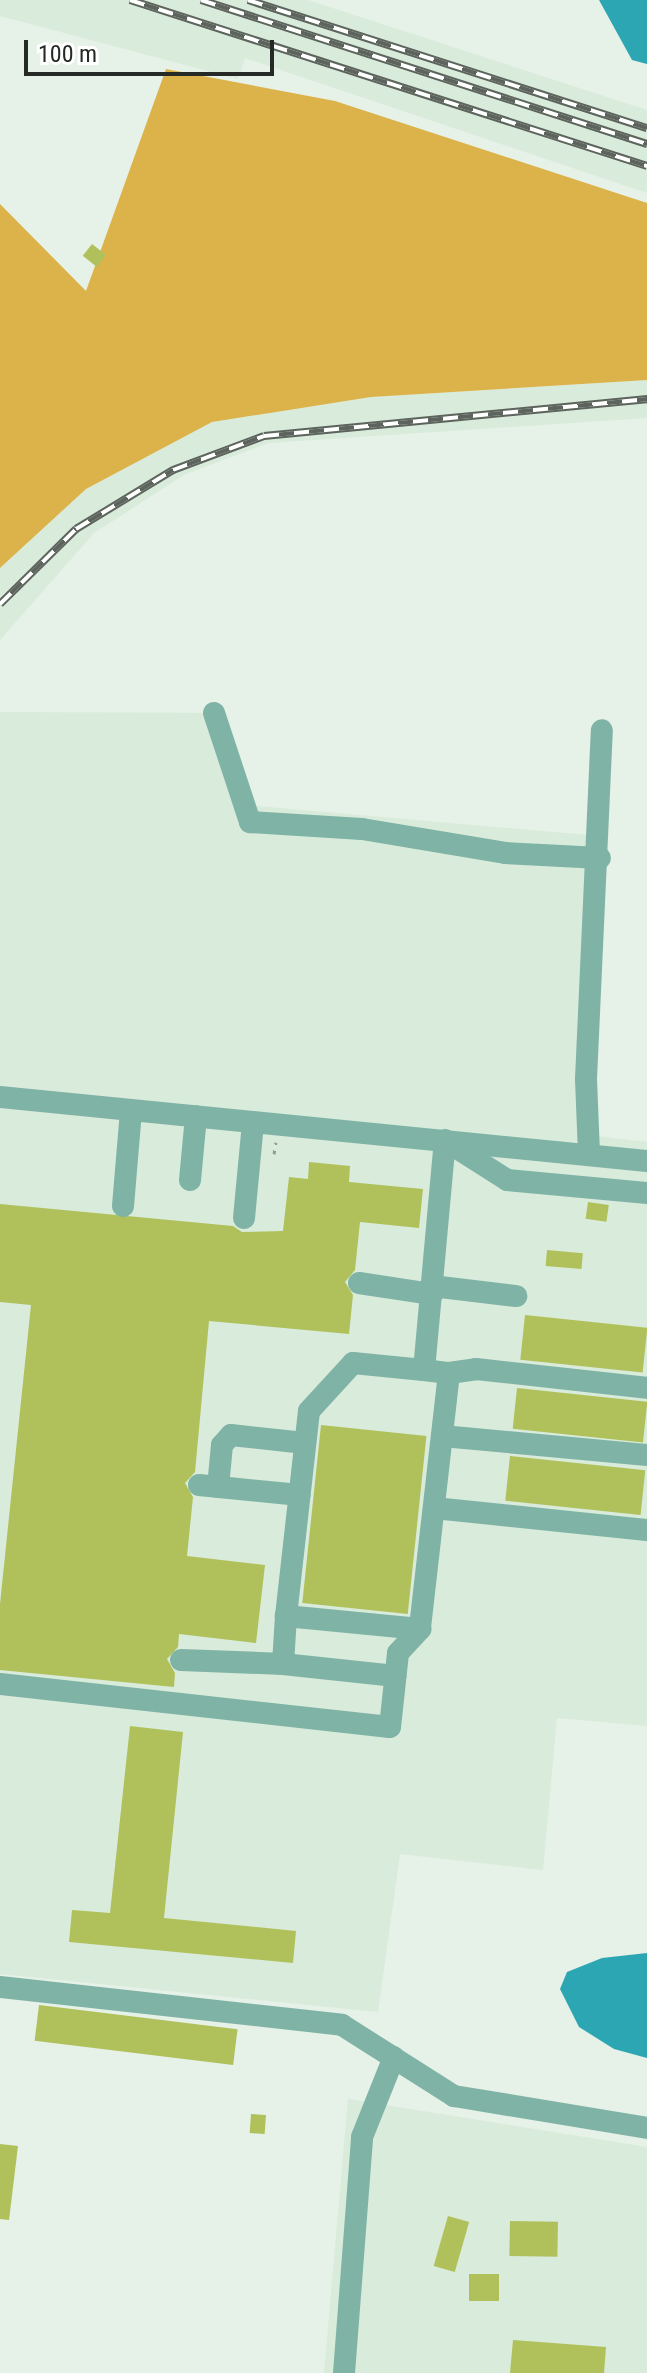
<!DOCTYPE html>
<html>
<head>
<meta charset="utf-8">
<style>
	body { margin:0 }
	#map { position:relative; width:647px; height:2373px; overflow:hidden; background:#e6f1e7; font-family:"Roboto Condensed",sans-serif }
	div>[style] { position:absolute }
	.built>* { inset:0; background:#d9ebda }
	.forest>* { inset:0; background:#dbb34a }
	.water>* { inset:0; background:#2ca6b3 }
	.building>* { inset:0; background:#b0c15b; transform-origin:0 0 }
	.path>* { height:3px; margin-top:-1.5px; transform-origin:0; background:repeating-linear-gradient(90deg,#939b93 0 4px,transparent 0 10px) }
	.minor>* { height:22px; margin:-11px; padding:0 11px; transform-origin:11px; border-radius:11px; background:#7fb3a6 }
	.rail>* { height:8px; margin-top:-4px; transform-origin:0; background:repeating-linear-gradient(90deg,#fff 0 15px,#5d635d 0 30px); box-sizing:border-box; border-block:2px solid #5d635d }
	span { translate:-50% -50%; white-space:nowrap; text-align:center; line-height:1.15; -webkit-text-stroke:7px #fff; paint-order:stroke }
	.scale { position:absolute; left:24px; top:40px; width:250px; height:36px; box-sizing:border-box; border:4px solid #262a26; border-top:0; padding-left:10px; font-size:24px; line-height:28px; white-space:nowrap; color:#262a26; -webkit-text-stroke:6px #fff; paint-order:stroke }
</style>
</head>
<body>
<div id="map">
	<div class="built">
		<i style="clip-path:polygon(0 0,308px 0,647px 110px,647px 193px,245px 58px,238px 79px,0 16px)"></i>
		<i style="clip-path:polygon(647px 380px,647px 418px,268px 443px,184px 475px,94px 533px,0 640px,0 568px,86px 489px,212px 422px,371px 397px)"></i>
		<i style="clip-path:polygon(0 712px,214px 713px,245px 805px,600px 836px,579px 1134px,647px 1142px,647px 1726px,557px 1718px,543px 1870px,400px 1854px,378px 2012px,0 1974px)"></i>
		<i style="clip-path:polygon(348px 2099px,647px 2147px,647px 2373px,324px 2373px)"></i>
	</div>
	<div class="forest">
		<i style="clip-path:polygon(166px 69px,335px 101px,647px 203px,647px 380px,371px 397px,212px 422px,86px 489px,0 568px,0 204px,86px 291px)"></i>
	</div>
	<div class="water">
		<i style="clip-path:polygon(599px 0,647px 0,647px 64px,632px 60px)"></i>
		<i style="clip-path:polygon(647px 1953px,647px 2058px,614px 2049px,579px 2027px,560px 1989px,567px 1972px,602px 1958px)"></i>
	</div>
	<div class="building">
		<i style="left:92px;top:244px;width:18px;height:15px;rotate:38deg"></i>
		<i style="clip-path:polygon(309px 1162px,350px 1166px,349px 1182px,423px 1189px,419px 1228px,360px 1222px,355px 1270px,345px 1282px,353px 1295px,349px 1334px,209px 1321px,195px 1472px,185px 1483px,193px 1497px,187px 1556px,265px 1565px,256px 1643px,179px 1634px,178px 1647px,167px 1659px,175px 1673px,174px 1687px,0 1670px,0 1604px,31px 1305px,0 1302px,0 1204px,233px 1226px,242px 1232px,283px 1231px,289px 1177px,308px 1179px)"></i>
		<i style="left:588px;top:1202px;width:21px;height:17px;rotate:8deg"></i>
		<i style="left:547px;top:1250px;width:36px;height:16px;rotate:5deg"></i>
		<i style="left:525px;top:1315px;width:123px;height:45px;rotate:6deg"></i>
		<i style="left:517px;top:1388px;width:131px;height:41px;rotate:6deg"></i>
		<i style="left:321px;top:1425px;width:106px;height:179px;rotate:6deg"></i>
		<i style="left:510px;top:1456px;width:136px;height:45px;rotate:6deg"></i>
		<i style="clip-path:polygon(130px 1726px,183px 1732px,164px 1918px,296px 1931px,293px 1963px,69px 1942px,72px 1910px,110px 1913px)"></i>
		<i style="left:39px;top:2005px;width:200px;height:36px;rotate:7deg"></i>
		<i style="left:251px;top:2114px;width:15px;height:19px;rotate:4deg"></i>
		<i style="clip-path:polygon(0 2144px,18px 2146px,9px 2220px,0 2219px)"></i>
		<i style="left:448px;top:2216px;width:22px;height:52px;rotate:16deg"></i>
		<i style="left:510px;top:2221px;width:48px;height:35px;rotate:1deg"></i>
		<i style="left:469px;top:2274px;width:30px;height:27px"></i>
		<i style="clip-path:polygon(513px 2340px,606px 2347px,604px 2373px,510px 2373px)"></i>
	</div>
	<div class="path">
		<i style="left:274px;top:1154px;width:12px;rotate:-81deg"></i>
	</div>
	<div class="minor">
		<i style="left:214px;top:713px;width:115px;rotate:71.7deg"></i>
		<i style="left:250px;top:822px;width:112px;rotate:3.6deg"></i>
		<i style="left:362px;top:829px;width:145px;rotate:9.5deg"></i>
		<i style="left:505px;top:853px;width:95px;rotate:3deg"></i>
		<i style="left:0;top:1097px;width:650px;rotate:5.65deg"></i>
		<i style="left:449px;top:1143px;width:69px;rotate:32.5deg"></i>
		<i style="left:507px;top:1180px;width:141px;rotate:5.3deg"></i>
		<i style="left:589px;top:1154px;width:75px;rotate:-92.3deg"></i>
		<i style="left:586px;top:1079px;width:349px;rotate:-87.4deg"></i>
		<i style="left:190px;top:1180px;width:64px;rotate:-84.6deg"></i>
		<i style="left:123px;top:1206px;width:96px;rotate:-85.2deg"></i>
		<i style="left:244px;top:1218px;width:96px;rotate:-84.6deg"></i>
		<i style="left:359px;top:1283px;width:74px;rotate:8.6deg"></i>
		<i style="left:432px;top:1286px;width:85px;rotate:6.8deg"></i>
		<i style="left:424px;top:1370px;width:25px;rotate:7deg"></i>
		<i style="left:449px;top:1373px;width:258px;rotate:96.5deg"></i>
		<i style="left:420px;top:1629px;width:135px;rotate:-174.5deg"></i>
		<i style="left:286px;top:1616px;width:206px;rotate:-83.6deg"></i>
		<i style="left:309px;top:1411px;width:65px;rotate:-47.5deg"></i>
		<i style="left:353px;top:1363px;width:71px;rotate:5.6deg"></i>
		<i style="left:424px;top:1370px;width:231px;rotate:-84.8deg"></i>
		<i style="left:449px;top:1373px;width:27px;rotate:-8deg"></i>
		<i style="left:476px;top:1369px;width:172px;rotate:6.3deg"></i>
		<i style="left:442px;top:1436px;width:206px;rotate:5.3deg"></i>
		<i style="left:199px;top:1485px;width:101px;rotate:5.7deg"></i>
		<i style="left:218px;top:1487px;width:42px;rotate:-84.6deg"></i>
		<i style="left:222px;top:1445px;width:13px;rotate:-48deg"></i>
		<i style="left:231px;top:1435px;width:74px;rotate:6.2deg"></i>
		<i style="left:434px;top:1508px;width:214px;rotate:5.9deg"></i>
		<i style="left:286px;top:1616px;width:48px;rotate:93.6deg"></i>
		<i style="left:283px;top:1664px;width:113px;rotate:6.1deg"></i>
		<i style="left:181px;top:1660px;width:102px;rotate:2.2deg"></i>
		<i style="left:0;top:1684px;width:392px;rotate:6.3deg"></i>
		<i style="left:390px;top:1727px;width:74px;rotate:-83.8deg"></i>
		<i style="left:398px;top:1653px;width:33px;rotate:-47deg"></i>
		<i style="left:0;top:1987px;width:344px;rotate:6.3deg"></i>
		<i style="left:342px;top:2025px;width:133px;rotate:32.4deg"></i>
		<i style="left:454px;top:2096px;width:196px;rotate:9.4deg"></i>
		<i style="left:344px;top:2373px;width:237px;rotate:-85.6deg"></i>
		<i style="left:362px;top:2137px;width:86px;rotate:-68.2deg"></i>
	</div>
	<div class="rail">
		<i style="left:130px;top:0;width:543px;rotate:17.8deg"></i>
		<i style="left:201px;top:0;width:469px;rotate:17.9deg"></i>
		<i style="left:248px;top:0;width:419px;rotate:17.8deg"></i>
		<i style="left:0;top:604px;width:107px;rotate:-44.6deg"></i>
		<i style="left:76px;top:529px;width:114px;rotate:-31.3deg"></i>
		<i style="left:173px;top:470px;width:97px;rotate:-20.5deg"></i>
		<i style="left:264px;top:436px;width:385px;rotate:-5.5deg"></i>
	</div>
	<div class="scale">100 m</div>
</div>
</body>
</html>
